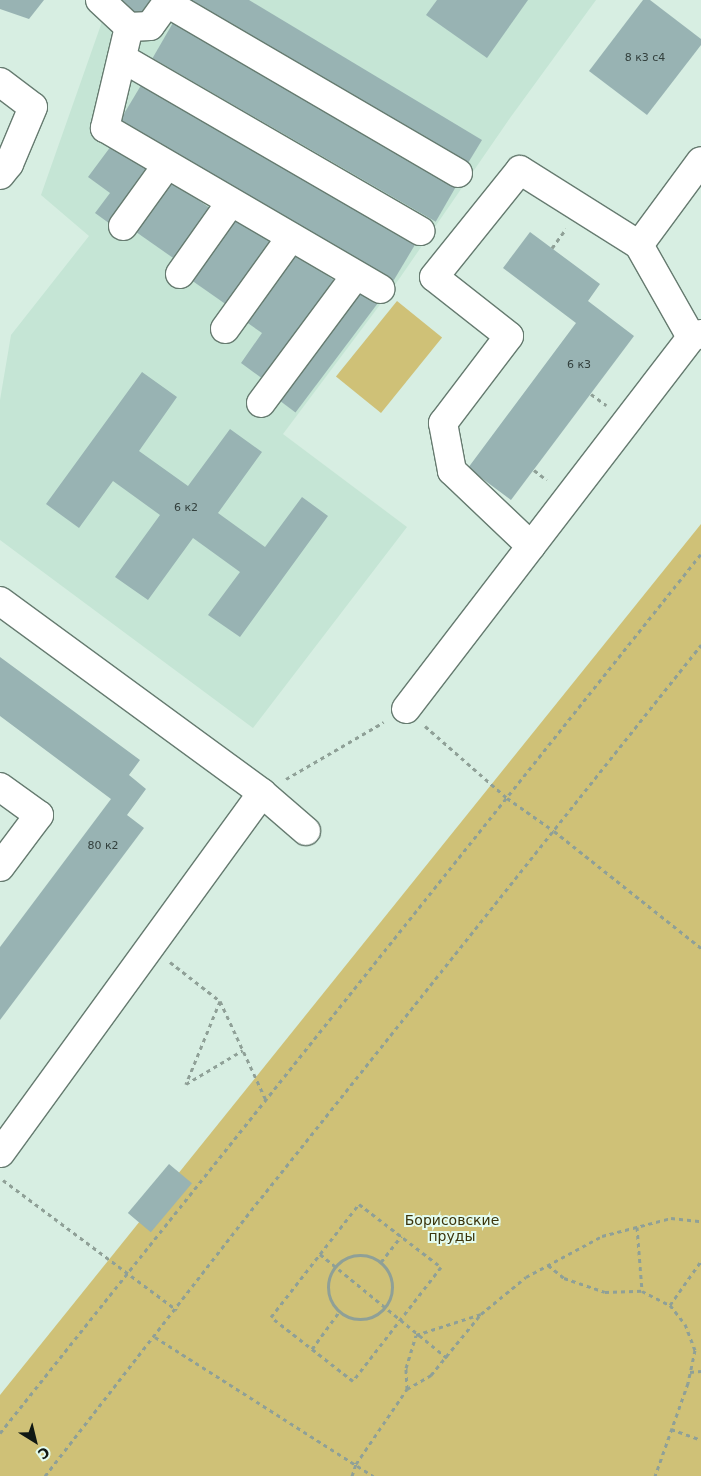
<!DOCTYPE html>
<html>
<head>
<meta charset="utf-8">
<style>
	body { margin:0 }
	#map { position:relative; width:701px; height:1476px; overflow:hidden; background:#d7eee2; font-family:"DejaVu Sans",sans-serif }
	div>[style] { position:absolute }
	.built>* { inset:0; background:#c5e5d5 }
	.green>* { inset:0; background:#cfc177; transform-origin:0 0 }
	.building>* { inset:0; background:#98b3b3; transform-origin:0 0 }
	.path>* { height:3px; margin-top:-1.5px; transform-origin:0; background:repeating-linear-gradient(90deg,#8fa097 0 4px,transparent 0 8px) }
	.path>.ring { margin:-1.5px; padding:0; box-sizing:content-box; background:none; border:3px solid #8fa097; border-radius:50% }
	.roads { filter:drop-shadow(1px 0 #667b70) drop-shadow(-1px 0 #667b70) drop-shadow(0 1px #667b70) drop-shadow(0 -1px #667b70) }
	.minor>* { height:28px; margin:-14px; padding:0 14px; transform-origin:14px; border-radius:14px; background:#fff }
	span { translate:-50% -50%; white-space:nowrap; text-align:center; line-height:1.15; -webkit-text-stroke:4px #e4fcef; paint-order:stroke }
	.number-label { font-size:11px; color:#323f3c }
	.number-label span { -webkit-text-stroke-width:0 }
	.park-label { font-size:14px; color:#3b340c }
	.north { position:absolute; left:10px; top:1416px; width:50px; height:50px; -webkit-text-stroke:4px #e4fcef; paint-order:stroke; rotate:144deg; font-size:14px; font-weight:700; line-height:20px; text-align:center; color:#101814 }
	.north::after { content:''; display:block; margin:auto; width:18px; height:22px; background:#101814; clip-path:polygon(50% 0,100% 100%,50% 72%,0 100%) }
</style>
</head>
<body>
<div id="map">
	<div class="built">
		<i style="clip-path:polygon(86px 0,596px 0,510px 118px,397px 282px,283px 434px,407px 527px,253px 728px,0 540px,0 400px,11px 335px,89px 236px,41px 195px,104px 16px)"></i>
	</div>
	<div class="green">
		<i style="left:397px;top:301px;width:58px;height:97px;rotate:39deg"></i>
		<i style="clip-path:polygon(701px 524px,701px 1476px,0 1476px,0 1395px)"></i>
	</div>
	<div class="building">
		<i style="clip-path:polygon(0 0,44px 0,29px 19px,0 9px)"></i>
		<i style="clip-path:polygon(120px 0,153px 0,140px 18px)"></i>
		<i style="clip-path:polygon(187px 0,249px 0,482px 140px,465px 168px)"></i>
		<i style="clip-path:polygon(437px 0,528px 0,487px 58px,426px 15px)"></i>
		<i style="clip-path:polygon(643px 0,650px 0,701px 39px,701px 45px,647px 115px,589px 71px)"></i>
		<i style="left:174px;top:21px;width:327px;height:43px;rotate:30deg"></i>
		<i style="left:143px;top:82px;width:317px;height:48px;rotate:31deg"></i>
		<i style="clip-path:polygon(114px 142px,153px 171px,113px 226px,95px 213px,110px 193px,88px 177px)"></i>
		<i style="left:167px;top:178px;width:54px;height:62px;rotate:35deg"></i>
		<i style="left:231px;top:214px;width:55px;height:77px;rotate:35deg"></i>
		<i style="clip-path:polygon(530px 232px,600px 284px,588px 301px,634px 336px,511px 500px,468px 468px,576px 323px,503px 268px)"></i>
		<i style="clip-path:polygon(293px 250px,335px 281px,263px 379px,241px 363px,262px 333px,242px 319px)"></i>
		<i style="left:358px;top:288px;width:25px;height:137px;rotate:37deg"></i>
		<i style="clip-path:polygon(142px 372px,177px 397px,139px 451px,188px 486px,230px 429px,262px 452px,218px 513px,265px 547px,302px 497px,328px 516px,240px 637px,208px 615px,240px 572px,193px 538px,148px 600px,115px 577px,160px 515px,113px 481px,79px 528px,46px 504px)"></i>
		<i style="clip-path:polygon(0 657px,140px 760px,129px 775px,146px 789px,127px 815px,144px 828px,0 1020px,0 947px,111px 799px,0 716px)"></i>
		<i style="left:169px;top:1164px;width:30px;height:64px;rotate:40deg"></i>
	</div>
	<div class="path">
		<i style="left:552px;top:248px;width:24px;rotate:-54deg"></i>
		<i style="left:591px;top:394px;width:19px;rotate:36deg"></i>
		<i style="left:534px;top:470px;width:16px;rotate:38deg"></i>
		<i style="left:425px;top:726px;width:109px;rotate:41.3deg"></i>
		<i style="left:507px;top:798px;width:57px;rotate:35.1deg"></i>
		<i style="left:554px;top:831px;width:188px;rotate:38.5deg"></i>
		<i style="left:286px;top:779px;width:113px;rotate:-30.2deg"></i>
		<i style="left:170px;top:962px;width:63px;rotate:38deg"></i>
		<i style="left:220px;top:1001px;width:109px;rotate:65.1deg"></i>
		<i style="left:220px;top:1001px;width:90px;rotate:112.3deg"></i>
		<i style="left:186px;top:1084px;width:66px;rotate:-30.8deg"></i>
		<i style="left:3px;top:1180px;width:217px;rotate:36.8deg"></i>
		<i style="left:359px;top:1204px;width:103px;rotate:37.5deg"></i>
		<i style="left:441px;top:1267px;width:144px;rotate:127.7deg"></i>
		<i style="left:353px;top:1381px;width:104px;rotate:-142deg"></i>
		<i style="left:271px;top:1317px;width:143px;rotate:-52.1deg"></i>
		<i style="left:637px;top:1227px;width:64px;rotate:85.5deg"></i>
		<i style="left:320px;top:1254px;width:164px;rotate:39.3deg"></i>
		<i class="ring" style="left:328px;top:1255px;width:61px;height:61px"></i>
		<i style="left:381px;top:1262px;width:33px;rotate:-52deg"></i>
		<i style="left:548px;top:1265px;width:21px;rotate:39deg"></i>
		<i style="left:564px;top:1278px;width:43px;rotate:18.9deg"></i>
		<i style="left:605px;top:1292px;width:37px;rotate:-2deg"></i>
		<i style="left:642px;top:1291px;width:31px;rotate:27deg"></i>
		<i style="left:670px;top:1305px;width:24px;rotate:52deg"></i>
		<i style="left:685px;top:1324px;width:28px;rotate:69deg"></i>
		<i style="left:695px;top:1350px;width:34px;rotate:102deg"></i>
		<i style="left:688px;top:1383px;width:99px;rotate:109.5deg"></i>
		<i style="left:670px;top:1305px;width:54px;rotate:-54.8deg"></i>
		<i style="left:155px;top:1337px;width:259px;rotate:32.5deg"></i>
		<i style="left:312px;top:1349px;width:46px;rotate:-53.9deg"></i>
		<i style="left:690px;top:1372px;width:11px;rotate:-5deg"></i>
		<i style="left:407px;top:1389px;width:21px;rotate:-93deg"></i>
		<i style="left:406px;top:1368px;width:34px;rotate:-73deg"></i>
		<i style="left:416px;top:1335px;width:68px;rotate:-17.9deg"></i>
		<i style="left:671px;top:1429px;width:32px;rotate:20deg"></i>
		<i style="left:0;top:1433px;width:1124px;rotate:-51.43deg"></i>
		<i style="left:45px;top:1476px;width:352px;rotate:-52.2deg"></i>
		<i style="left:261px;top:1198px;width:707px;rotate:-51.49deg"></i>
		<i style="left:352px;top:1476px;width:13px;rotate:-72deg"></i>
		<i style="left:356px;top:1464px;width:91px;rotate:-55.8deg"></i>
		<i style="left:407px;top:1389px;width:28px;rotate:-30deg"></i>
		<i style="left:431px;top:1375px;width:79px;rotate:-50.7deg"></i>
		<i style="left:481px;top:1314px;width:58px;rotate:-39.4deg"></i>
		<i style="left:526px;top:1277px;width:86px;rotate:-28.3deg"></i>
		<i style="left:602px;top:1236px;width:71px;rotate:-14.6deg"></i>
		<i style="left:671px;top:1218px;width:30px;rotate:6deg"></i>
	</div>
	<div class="roads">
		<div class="minor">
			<i style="left:100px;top:0;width:40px;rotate:43deg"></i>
			<i style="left:129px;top:27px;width:104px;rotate:103.4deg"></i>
			<i style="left:105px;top:128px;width:319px;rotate:30.3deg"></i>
			<i style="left:129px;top:27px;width:21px;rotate:-3deg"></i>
			<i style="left:150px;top:26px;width:29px;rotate:-54deg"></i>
			<i style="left:167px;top:3px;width:337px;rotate:30.3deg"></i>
			<i style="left:122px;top:58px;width:345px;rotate:30.1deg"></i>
			<i style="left:0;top:82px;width:41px;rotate:37.1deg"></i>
			<i style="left:33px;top:107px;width:62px;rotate:112.8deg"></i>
			<i style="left:9px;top:164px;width:14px;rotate:129deg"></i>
			<i style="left:123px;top:226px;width:75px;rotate:-54.2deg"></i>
			<i style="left:180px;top:274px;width:88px;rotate:-54.7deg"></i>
			<i style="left:225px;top:329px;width:113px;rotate:-54.3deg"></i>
			<i style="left:691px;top:337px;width:106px;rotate:-119.5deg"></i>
			<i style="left:639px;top:245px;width:104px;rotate:-53.6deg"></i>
			<i style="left:261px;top:403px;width:159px;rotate:-53.4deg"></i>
			<i style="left:531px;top:546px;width:109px;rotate:-136.5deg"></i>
			<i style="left:452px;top:471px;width:49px;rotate:-100.6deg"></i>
			<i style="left:443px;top:423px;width:109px;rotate:-52.8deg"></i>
			<i style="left:509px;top:336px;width:95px;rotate:-141.8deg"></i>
			<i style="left:434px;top:277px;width:137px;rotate:-51.2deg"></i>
			<i style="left:520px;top:170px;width:141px;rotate:32.2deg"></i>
			<i style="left:0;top:601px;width:325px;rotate:36.2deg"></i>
			<i style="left:262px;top:793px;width:445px;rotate:126deg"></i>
			<i style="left:406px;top:709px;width:469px;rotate:-52.5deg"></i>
			<i style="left:691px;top:337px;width:10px;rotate:-17deg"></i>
			<i style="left:0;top:787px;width:48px;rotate:35.7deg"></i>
			<i style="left:39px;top:815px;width:65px;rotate:126.9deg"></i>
			<i style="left:262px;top:793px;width:58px;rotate:40.8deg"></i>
		</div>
	</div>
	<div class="number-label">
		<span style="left:645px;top:58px">8 к3 с4</span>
		<span style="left:579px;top:365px">6 к3</span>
		<span style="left:186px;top:508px">6 к2</span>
		<span style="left:103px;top:846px">80 к2</span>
	</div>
	<div class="park-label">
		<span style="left:452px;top:1228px">Борисовские<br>пруды</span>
	</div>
	<div class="north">С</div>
</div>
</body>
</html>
